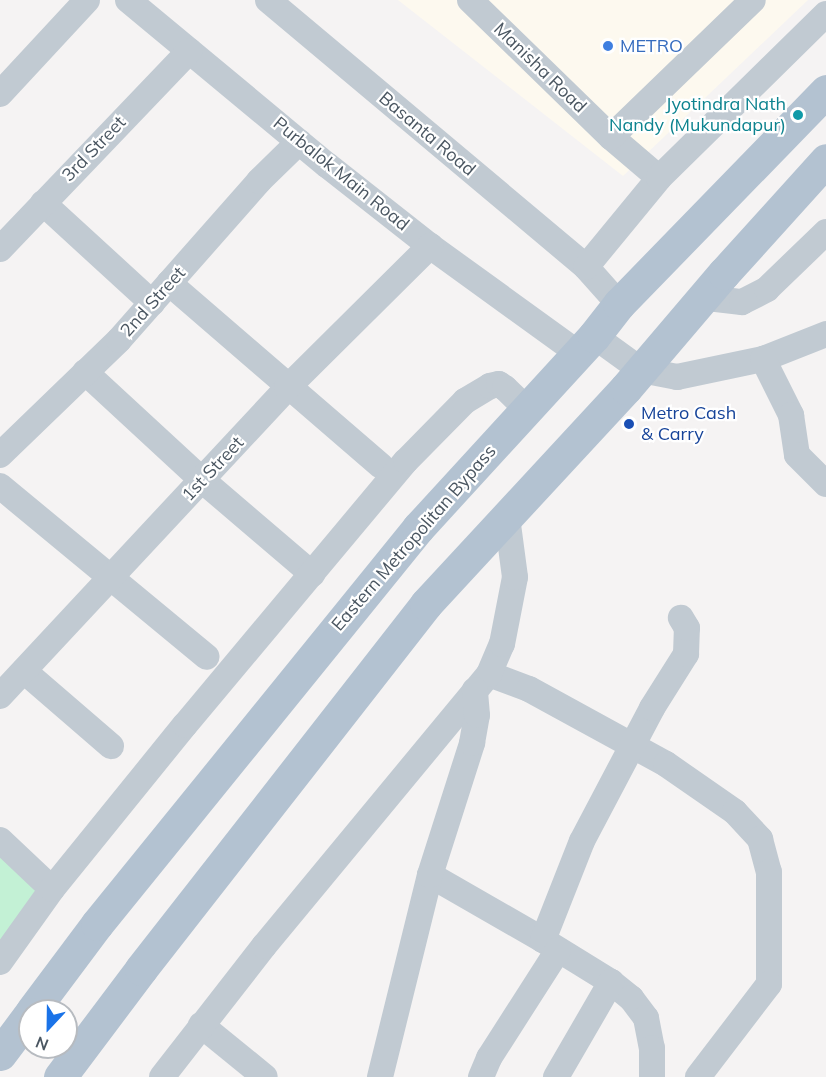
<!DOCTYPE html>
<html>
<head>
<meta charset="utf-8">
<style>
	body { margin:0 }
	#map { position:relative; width:826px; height:1077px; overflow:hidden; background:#f5f3f3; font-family:Mulish,sans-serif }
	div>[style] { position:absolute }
	.commercial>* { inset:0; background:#fdf9ef }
	.green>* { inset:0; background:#c3f1d5 }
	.minor>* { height:26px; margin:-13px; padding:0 13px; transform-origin:13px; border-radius:13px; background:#c1cad2 }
	.major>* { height:33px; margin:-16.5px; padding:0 16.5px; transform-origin:16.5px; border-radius:16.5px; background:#b3c2d1 }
	.dots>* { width:16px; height:16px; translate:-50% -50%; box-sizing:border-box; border:3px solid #fff; border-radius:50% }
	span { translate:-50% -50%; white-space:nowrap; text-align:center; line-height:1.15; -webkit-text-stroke:4.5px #fff; paint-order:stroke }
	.shop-label { font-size:18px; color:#366cbe }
	.left { translate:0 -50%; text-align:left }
	.street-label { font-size:18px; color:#4a5661 }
	.culture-label { font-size:18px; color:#0d838f }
	.right { translate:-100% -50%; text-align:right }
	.transit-label { font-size:18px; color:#164399 }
	.north { position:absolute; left:18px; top:999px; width:60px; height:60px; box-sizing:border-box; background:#fff; border:2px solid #b7bbc0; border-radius:50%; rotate:202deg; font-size:16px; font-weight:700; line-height:24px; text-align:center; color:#4a5661 }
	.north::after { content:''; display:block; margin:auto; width:21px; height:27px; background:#1a73e8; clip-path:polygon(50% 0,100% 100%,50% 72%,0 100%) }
</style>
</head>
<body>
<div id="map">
	<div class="commercial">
		<i style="clip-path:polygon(398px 0,808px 0,623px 176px)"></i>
	</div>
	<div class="green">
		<i style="clip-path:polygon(0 856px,39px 891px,0 943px)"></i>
	</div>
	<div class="minor">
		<i style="left:128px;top:0;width:259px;rotate:39.7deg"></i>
		<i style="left:327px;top:165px;width:131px;rotate:38.2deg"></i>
		<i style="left:430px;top:246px;width:183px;rotate:35.9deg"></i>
		<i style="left:268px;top:0;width:415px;rotate:40deg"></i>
		<i style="left:586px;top:267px;width:50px;rotate:48.3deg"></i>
		<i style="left:470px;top:0;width:197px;rotate:44.2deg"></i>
		<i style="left:611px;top:137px;width:63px;rotate:40.5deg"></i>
		<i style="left:0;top:94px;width:128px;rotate:-47.2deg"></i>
		<i style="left:611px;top:137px;width:197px;rotate:-44deg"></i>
		<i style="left:43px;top:203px;width:148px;rotate:42.5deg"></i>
		<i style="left:0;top:249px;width:274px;rotate:-46.3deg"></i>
		<i style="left:586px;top:267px;width:115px;rotate:-50.6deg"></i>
		<i style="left:659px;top:178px;width:234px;rotate:-44.5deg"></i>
		<i style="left:169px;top:283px;width:280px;rotate:40.8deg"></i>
		<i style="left:708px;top:291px;width:11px;rotate:45deg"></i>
		<i style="left:716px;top:299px;width:26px;rotate:7deg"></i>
		<i style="left:742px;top:302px;width:28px;rotate:-27deg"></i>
		<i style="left:767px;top:289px;width:82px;rotate:-44deg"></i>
		<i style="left:594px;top:336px;width:58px;rotate:35.9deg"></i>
		<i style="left:641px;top:370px;width:37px;rotate:11deg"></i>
		<i style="left:677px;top:377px;width:88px;rotate:-11.8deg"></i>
		<i style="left:763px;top:359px;width:68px;rotate:-21.6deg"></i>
		<i style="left:763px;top:359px;width:63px;rotate:63.4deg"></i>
		<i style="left:791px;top:415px;width:40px;rotate:81.5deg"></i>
		<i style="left:797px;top:455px;width:41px;rotate:45deg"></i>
		<i style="left:85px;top:372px;width:159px;rotate:42.7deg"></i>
		<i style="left:202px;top:480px;width:145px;rotate:40.5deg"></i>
		<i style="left:0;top:455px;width:165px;rotate:-44deg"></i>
		<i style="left:119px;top:340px;width:212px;rotate:-48.6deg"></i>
		<i style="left:259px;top:181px;width:56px;rotate:-44.3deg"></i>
		<i style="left:0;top:486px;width:268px;rotate:39.6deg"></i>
		<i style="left:24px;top:671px;width:115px;rotate:40.8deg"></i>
		<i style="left:489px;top:674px;width:43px;rotate:20.6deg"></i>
		<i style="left:529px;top:689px;width:156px;rotate:28.7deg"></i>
		<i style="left:666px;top:764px;width:84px;rotate:34.8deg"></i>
		<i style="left:735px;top:812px;width:37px;rotate:47deg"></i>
		<i style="left:760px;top:839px;width:34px;rotate:75deg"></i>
		<i style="left:769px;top:872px;width:112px;rotate:90deg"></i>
		<i style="left:769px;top:984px;width:117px;rotate:127.4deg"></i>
		<i style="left:0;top:696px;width:421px;rotate:-47deg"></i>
		<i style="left:287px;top:388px;width:202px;rotate:-44.8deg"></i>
		<i style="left:0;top:840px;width:71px;rotate:43.3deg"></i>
		<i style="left:430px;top:875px;width:130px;rotate:29.9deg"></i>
		<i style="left:543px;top:940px;width:80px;rotate:31.7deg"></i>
		<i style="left:611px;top:982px;width:26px;rotate:39deg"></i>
		<i style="left:631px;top:998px;width:25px;rotate:53deg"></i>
		<i style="left:646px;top:1018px;width:31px;rotate:79deg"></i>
		<i style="left:652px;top:1048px;width:29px;rotate:90deg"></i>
		<i style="left:543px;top:940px;width:106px;rotate:-68.5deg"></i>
		<i style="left:582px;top:841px;width:150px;rotate:-62.2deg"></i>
		<i style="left:652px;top:708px;width:64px;rotate:-57.8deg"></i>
		<i style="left:686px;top:654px;width:26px;rotate:-88deg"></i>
		<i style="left:687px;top:628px;width:12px;rotate:-121deg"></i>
		<i style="left:0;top:962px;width:90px;rotate:-54.5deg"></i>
		<i style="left:52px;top:889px;width:211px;rotate:-51deg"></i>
		<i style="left:185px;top:725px;width:344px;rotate:-50.1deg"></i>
		<i style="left:406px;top:461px;width:84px;rotate:-45.5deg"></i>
		<i style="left:465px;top:401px;width:29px;rotate:-31deg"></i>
		<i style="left:490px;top:386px;width:9px;rotate:-13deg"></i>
		<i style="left:499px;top:384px;width:7px;rotate:34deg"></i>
		<i style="left:505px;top:388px;width:30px;rotate:44deg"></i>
		<i style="left:201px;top:1025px;width:82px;rotate:39.1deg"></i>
		<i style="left:162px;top:1077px;width:166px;rotate:-52.1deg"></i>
		<i style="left:264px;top:946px;width:353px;rotate:-50.4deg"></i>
		<i style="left:489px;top:674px;width:33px;rotate:-67deg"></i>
		<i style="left:502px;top:644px;width:68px;rotate:-79deg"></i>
		<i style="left:515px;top:577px;width:61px;rotate:-97.6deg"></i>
		<i style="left:380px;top:1077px;width:208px;rotate:-76.1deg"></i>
		<i style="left:430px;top:875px;width:139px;rotate:-72.3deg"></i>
		<i style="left:472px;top:743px;width:28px;rotate:-80deg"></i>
		<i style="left:477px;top:715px;width:25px;rotate:-95deg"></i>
		<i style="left:481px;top:1077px;width:21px;rotate:-67deg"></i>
		<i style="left:489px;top:1058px;width:128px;rotate:-57.4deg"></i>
		<i style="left:556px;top:1077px;width:110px;rotate:-59.9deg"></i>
	</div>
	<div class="major">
		<i style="left:32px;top:1011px;width:109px;rotate:-53.2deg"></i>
		<i style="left:97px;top:924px;width:510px;rotate:-50.97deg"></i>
		<i style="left:418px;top:528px;width:260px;rotate:-47.5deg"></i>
		<i style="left:594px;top:336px;width:41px;rotate:-52deg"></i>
		<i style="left:619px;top:304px;width:297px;rotate:-45.8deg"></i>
		<i style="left:0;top:1054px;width:50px;rotate:-53.1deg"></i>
		<i style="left:60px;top:1077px;width:135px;rotate:-53.1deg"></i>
		<i style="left:141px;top:969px;width:463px;rotate:-52deg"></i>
		<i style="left:426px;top:604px;width:294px;rotate:-47.2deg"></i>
		<i style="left:626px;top:388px;width:151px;rotate:-49.6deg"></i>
		<i style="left:724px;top:273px;width:152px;rotate:-47.9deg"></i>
	</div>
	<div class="dots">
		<i style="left:608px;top:46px;background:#3f7fe0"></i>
		<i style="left:798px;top:115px;background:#0f9aa8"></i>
		<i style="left:629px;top:424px;background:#1a4fb4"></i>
	</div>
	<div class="shop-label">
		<span class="left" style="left:620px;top:46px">METRO</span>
	</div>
	<div class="street-label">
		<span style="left:540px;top:68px;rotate:44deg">Manisha Road</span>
		<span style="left:427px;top:134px;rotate:40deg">Basanta Road</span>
		<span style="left:94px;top:149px;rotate:-46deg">3rd Street</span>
		<span style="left:341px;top:174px;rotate:39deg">Purbalok Main Road</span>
		<span style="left:153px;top:302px;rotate:-48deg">2nd Street</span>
		<span style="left:213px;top:469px;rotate:-47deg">1st Street</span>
		<span style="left:414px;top:538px;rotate:-49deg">Eastern Metropolitan Bypass</span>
	</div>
	<div class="culture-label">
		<span class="right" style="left:786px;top:115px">Jyotindra Nath<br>Nandy (Mukundapur)</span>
	</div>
	<div class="transit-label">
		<span class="left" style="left:641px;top:424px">Metro Cash<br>&amp; Carry</span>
	</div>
	<div class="north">N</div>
</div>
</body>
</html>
